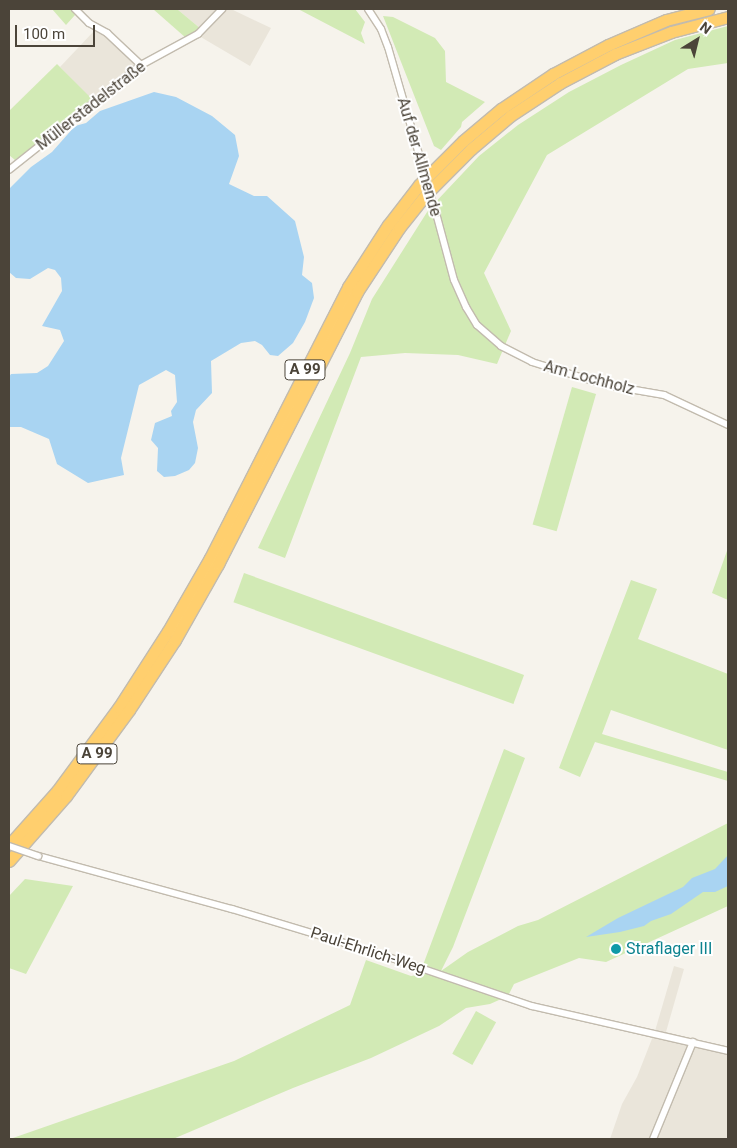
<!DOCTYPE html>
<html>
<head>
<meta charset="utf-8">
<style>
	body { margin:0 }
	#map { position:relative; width:737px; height:1148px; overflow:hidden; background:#f6f3ec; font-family:Roboto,sans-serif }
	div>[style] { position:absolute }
	.residential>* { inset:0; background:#eae5da }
	.green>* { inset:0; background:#d2eab5; transform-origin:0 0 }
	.water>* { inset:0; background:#a9d4f2 }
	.roads { filter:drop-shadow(1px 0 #c2bbae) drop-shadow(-1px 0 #c2bbae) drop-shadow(0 1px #c2bbae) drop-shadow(0 -1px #c2bbae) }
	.street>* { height:6px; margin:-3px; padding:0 3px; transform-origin:3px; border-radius:3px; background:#fff }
	.highway>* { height:11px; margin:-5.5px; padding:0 5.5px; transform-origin:5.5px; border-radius:5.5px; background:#ffcf6e }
	.bridges { filter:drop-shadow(1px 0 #c2bbae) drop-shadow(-1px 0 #c2bbae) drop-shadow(0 1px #c2bbae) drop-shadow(0 -1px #c2bbae) }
	.street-bridge>* { height:6px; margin:-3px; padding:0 3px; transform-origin:3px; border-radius:3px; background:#fff }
	.dots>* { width:14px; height:14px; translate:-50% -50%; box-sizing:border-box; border:2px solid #fff; border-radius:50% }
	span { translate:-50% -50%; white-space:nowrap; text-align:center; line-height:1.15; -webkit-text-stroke:4px #fff; paint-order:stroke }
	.shield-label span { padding:1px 4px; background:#fff; border:1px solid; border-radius:4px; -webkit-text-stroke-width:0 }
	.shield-label { font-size:15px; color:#4b4439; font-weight:700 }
	.street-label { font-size:16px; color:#4b4439 }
	.culture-label { font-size:16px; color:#0d838f }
	.left { translate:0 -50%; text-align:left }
	.frame { position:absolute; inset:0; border:10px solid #4b4439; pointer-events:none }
	.north { position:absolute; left:672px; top:15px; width:50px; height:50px; -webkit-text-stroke:4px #fff; paint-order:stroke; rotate:36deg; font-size:14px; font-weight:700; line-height:20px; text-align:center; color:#4b4439 }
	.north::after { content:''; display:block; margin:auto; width:18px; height:22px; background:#4b4439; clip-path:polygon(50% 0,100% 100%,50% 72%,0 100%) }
	.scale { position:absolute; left:15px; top:25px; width:80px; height:22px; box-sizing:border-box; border:2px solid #4b4439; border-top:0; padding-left:6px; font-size:15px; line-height:18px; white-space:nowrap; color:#4b4439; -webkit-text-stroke:4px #fff; paint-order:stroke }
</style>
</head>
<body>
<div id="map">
	<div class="residential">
		<i style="clip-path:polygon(177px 9px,231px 9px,271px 28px,250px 66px,199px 36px,201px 29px)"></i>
		<i style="clip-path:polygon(94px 31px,107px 33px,138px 63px,93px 101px,60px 67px)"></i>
		<i style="clip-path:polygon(674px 966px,684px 969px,666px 1032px,728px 1048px,728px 1139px,610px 1139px,622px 1104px,637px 1077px,655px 1031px)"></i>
	</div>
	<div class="green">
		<i style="clip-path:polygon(52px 9px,71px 9px,75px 15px,66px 25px)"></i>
		<i style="clip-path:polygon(153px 9px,177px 9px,201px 29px,186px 38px)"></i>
		<i style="clip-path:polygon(298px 9px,355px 9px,365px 22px,361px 33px,365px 44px)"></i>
		<i style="clip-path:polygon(383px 16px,393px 17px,435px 38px,445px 51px,446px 82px,485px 102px,462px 122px,461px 127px,441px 150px,434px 146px)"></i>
		<i style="clip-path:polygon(728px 26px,728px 63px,688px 69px,547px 155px,484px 273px,511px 331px,497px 364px,458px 355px,405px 353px,361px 357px,285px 558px,258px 548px,350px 353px,372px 299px,429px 209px,479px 156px,518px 125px,569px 92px,621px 65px,675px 40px)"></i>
		<i style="clip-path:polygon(57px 64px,93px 100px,15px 160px,9px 155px,9px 111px)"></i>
		<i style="left:572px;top:387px;width:25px;height:143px;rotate:16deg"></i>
		<i style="clip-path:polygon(728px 548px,728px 600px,712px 593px)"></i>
		<i style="left:244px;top:573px;width:298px;height:31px;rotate:20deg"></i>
		<i style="clip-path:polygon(631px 580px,657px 589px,638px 639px,728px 674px,728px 750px,611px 710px,602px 734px,728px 772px,728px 781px,595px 742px,580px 777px,559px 768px)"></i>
		<i style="clip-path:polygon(504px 749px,525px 758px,453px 947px,441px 971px,468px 952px,518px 926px,538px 920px,728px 823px,728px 906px,606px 962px,579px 958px,514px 984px,508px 996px,490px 1004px,466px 1008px,439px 1026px,371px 1058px,293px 1088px,173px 1139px,10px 1139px,234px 1061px,350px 1005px,366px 960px,411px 976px,438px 972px,423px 965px)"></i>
		<i style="clip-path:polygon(25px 879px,73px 886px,26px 974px,9px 968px,9px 896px)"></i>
		<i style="left:476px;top:1011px;width:23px;height:49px;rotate:29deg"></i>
	</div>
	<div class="water">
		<i style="clip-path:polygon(154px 92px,176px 97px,212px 116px,235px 135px,239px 156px,229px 184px,254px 196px,267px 196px,295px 221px,304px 257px,302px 275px,312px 283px,314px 298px,305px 322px,293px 343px,278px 356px,270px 355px,262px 345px,255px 341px,241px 343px,211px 361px,212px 393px,196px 410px,193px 422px,198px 448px,195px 463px,189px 470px,175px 476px,164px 477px,157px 471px,158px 448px,151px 440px,155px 423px,172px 416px,171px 411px,177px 402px,175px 375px,166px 370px,139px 385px,121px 458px,124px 475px,88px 483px,57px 464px,49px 439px,21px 427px,9px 427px,9px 377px,11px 374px,37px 373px,48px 366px,64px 341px,60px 330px,42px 326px,62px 291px,61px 278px,55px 270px,48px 268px,30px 279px,16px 278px,9px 272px,9px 189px,31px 167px,52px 152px,75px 126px,86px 123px,100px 111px)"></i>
		<i style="clip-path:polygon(728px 855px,728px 886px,715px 892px,703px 892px,671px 914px,651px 921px,644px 926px,620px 932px,586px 937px,618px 918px,683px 887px,692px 878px,715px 869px)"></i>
	</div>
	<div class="roads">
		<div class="street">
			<i style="left:75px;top:9px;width:20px;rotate:45deg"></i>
			<i style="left:89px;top:23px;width:21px;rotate:29deg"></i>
			<i style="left:107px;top:33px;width:47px;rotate:43.3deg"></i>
			<i style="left:368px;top:9px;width:24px;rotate:57deg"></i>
			<i style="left:381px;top:29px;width:19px;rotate:69deg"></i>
			<i style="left:388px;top:47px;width:116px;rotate:73.9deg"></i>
			<i style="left:9px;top:170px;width:169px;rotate:-38.5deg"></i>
			<i style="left:141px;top:65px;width:65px;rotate:-28.5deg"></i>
			<i style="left:198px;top:34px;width:35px;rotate:-46deg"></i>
			<i style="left:436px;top:213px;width:69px;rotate:75deg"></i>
			<i style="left:454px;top:280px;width:30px;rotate:66deg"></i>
			<i style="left:466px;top:307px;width:21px;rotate:59deg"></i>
			<i style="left:477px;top:325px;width:32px;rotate:41deg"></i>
			<i style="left:501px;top:346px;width:35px;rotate:27deg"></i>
			<i style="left:532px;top:362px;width:77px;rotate:17.3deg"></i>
			<i style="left:606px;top:385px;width:59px;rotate:9.8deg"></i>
			<i style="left:664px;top:395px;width:71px;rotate:25.1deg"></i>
			<i style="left:38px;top:856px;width:201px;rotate:15.3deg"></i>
			<i style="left:232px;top:909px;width:142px;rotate:16.8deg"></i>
			<i style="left:368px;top:950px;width:173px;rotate:18.9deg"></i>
			<i style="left:532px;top:1006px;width:201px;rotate:12.9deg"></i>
			<i style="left:653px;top:1139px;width:105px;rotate:-67.6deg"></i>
		</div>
		<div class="highway">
			<i style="left:9px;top:845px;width:72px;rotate:-48.4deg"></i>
			<i style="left:57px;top:791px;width:104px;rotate:-53.6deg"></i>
			<i style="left:119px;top:707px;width:90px;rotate:-57.2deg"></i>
			<i style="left:168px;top:631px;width:84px;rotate:-60.1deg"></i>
			<i style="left:210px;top:558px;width:304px;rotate:-63deg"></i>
			<i style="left:348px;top:287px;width:74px;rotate:-57.2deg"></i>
			<i style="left:388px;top:225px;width:51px;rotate:-52.2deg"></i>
			<i style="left:419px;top:185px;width:62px;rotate:-45deg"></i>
			<i style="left:463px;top:141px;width:50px;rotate:-40.1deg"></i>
			<i style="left:501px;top:109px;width:63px;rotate:-33.9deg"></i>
			<i style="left:553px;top:74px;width:62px;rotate:-27.8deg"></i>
			<i style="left:608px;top:45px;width:63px;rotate:-23.3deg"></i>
			<i style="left:666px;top:20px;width:44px;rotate:-14.3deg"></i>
			<i style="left:9px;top:861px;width:86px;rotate:-48.8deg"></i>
			<i style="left:66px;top:796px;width:107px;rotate:-53.8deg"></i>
			<i style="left:129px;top:710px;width:84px;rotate:-56.7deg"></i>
			<i style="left:175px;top:640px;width:87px;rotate:-60.5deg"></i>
			<i style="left:218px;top:564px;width:305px;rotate:-62.9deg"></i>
			<i style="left:357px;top:292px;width:77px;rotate:-56.7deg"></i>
			<i style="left:399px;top:228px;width:45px;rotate:-51.3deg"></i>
			<i style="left:427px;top:193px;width:62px;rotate:-45deg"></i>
			<i style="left:471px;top:149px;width:51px;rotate:-40.2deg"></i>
			<i style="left:510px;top:116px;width:60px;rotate:-33.4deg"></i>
			<i style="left:560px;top:83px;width:62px;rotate:-27.8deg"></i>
			<i style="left:615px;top:54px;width:60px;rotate:-21.4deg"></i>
			<i style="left:671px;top:32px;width:59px;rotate:-14.7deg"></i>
		</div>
	</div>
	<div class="bridges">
		<div class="street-bridge">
			<i style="left:420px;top:158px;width:57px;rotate:73.8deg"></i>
			<i style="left:9px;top:846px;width:31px;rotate:19deg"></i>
		</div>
	</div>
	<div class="dots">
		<i style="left:616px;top:949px;background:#0f9aa8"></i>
	</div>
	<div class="shield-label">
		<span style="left:305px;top:370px">A 99</span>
		<span style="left:97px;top:754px">A 99</span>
	</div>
	<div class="street-label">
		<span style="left:91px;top:106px;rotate:-38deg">Müllerstadelstraße</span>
		<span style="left:419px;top:157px;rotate:74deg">Auf der Allmende</span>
		<span style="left:589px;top:378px;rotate:15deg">Am Lochholz</span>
		<span style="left:368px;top:951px;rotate:18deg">Paul-Ehrlich-Weg</span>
	</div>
	<div class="culture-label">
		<span class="left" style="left:626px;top:949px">Straflager III</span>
	</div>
	<div class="frame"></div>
	<div class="north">N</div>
	<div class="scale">100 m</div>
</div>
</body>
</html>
